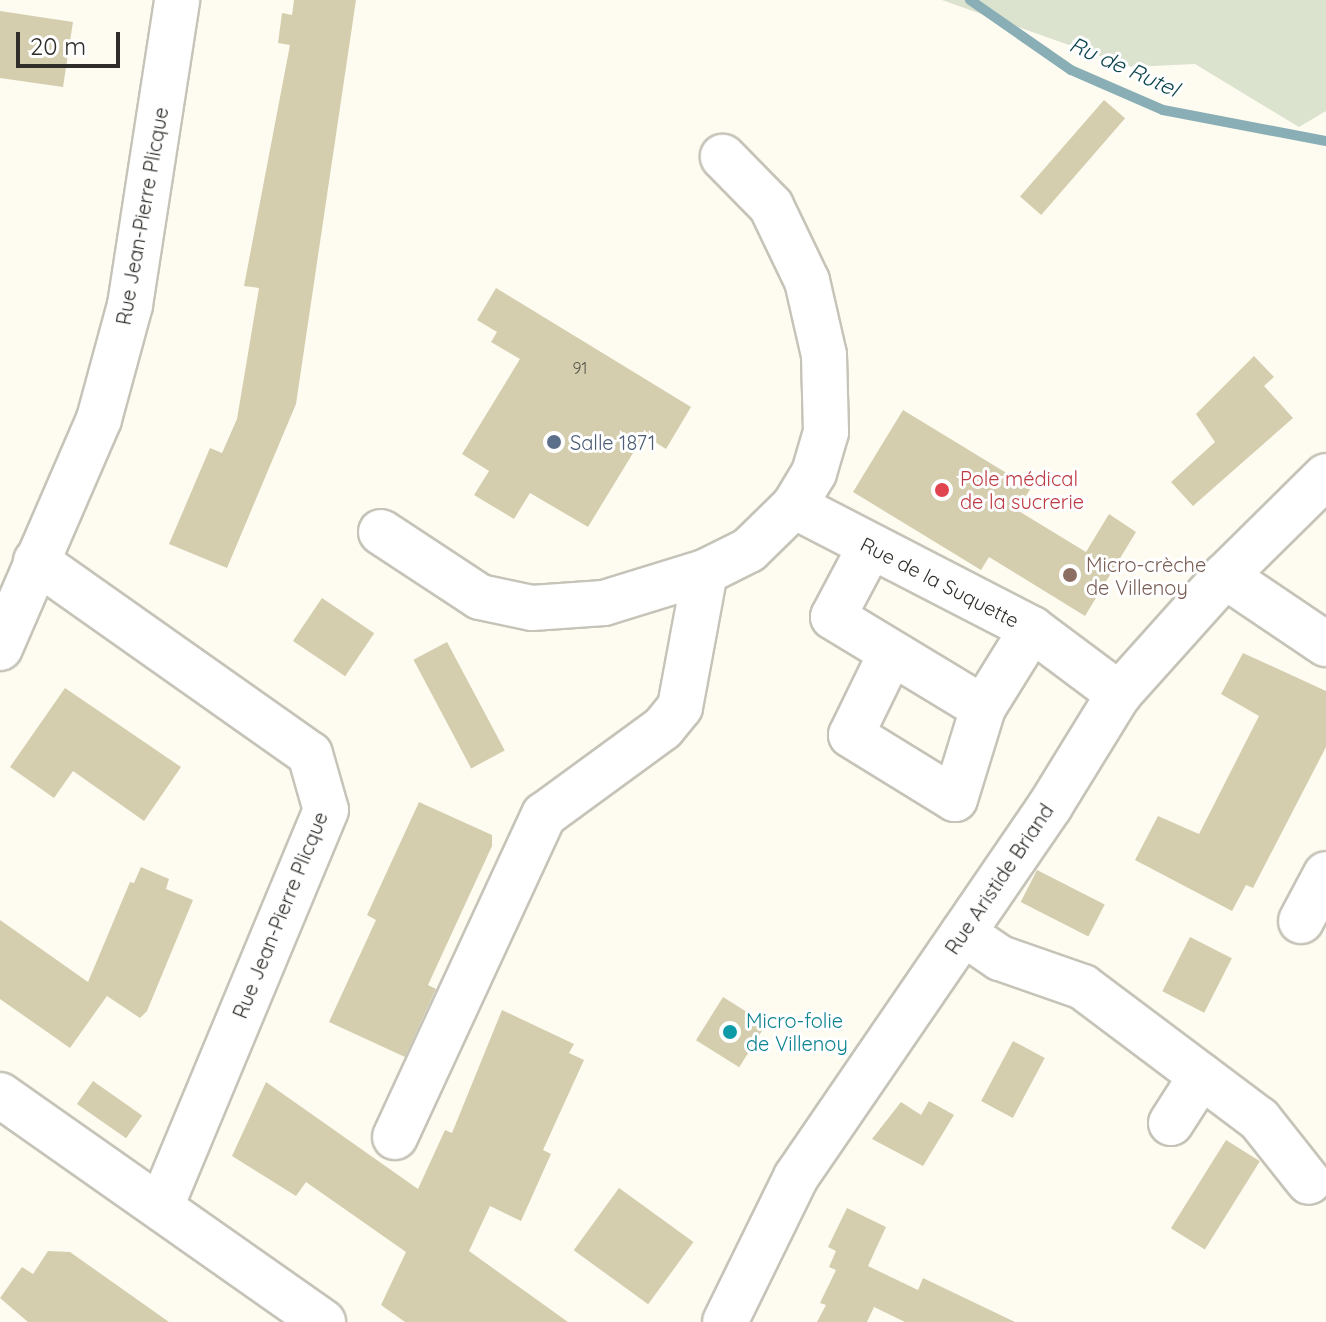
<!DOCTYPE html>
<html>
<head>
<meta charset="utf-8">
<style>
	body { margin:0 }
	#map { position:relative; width:1326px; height:1322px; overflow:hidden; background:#fefcf0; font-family:Quicksand,sans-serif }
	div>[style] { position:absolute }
	.green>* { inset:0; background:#dbe2ce }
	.stream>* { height:10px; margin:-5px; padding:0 5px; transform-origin:5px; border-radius:5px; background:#89aeb5 }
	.building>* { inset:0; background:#d4ceaf; transform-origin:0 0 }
	.roads { filter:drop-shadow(2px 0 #c6c4b9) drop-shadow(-2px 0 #c6c4b9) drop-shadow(0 2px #c6c4b9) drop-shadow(0 -2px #c6c4b9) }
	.minor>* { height:44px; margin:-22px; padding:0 22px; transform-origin:22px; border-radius:22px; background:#fff }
	.dots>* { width:22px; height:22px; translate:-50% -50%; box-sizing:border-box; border:4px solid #fff; border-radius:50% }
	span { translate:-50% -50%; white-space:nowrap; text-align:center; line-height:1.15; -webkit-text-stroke:6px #fff; paint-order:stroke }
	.number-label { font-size:16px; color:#58564b }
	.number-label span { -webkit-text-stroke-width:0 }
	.street-label { font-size:20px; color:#2f2e2a }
	.service-label { font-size:20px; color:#4e5e75 }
	.left { translate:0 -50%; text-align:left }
	.health-label { font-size:20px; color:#be3a42 }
	.education-label { font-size:20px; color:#785e54 }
	.culture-label { font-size:20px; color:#0d838f }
	.water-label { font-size:22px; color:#0d464e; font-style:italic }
	.scale { position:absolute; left:16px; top:32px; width:104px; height:36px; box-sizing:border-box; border:4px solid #2f2e2a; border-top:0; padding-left:10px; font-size:24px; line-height:28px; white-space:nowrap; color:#2f2e2a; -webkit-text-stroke:6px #fff; paint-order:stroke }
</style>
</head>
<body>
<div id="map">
	<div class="green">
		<i style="clip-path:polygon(942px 0,1326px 0,1326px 111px,1299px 127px,1195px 64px,1131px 67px)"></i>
	</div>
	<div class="stream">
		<i style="left:970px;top:0;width:123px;rotate:34.7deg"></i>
		<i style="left:1071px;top:70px;width:100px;rotate:23.5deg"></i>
		<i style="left:1163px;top:110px;width:166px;rotate:10.8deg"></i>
	</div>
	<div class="building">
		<i style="clip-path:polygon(294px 0,356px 0,296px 404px,227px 568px,169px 544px,210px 448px,222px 453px,237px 419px,259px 288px,244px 286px,290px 45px,278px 43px,282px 13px,292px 15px)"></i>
		<i style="clip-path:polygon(0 11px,73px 22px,63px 87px,0 78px)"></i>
		<i style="left:1104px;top:100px;width:28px;height:128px;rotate:41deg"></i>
		<i style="clip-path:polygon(496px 288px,691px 407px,666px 449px,644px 435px,588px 527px,530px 493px,514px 519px,474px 495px,489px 471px,462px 454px,520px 359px,491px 342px,497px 332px,477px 320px)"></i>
		<i style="clip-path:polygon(1254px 356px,1274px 377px,1264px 386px,1293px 418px,1193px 506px,1171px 482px,1215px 442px,1196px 414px)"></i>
		<i style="clip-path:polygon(903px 410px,1031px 488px,1017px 510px,1086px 552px,1109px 514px,1136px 532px,1085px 616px,989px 557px,981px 570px,853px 492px)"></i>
		<i style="left:322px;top:598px;width:63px;height:52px;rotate:34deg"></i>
		<i style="left:447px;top:642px;width:123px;height:38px;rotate:62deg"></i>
		<i style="clip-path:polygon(1243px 653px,1326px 691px,1326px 747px,1253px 888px,1246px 885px,1232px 911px,1135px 860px,1158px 816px,1199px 834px,1259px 716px,1221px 694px)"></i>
		<i style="clip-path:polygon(65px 688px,181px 767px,144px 821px,73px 771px,54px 798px,10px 767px)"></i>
		<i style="clip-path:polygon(419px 802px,492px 835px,492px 846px,428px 985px,436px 989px,405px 1057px,329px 1022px,376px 920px,367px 915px)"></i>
		<i style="clip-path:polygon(141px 867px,169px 879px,166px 889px,193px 900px,147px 1011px,140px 1018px,107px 996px,70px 1048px,0 999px,0 920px,88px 982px,130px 882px,134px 883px)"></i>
		<i style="left:1037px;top:870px;width:76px;height:36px;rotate:27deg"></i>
		<i style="left:1190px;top:937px;width:47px;height:61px;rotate:27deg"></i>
		<i style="left:723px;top:997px;width:51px;height:51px;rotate:32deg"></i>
		<i style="clip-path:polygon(502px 1010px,574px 1044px,569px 1053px,584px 1060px,543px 1150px,551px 1154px,521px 1221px,490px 1206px,469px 1251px,568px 1322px,405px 1322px,381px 1305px,406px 1252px,306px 1182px,296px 1196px,232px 1156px,266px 1082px,418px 1189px,445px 1130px,452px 1133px)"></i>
		<i style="left:1013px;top:1041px;width:36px;height:68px;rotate:28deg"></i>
		<i style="left:93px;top:1081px;width:60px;height:28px;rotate:35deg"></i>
		<i style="clip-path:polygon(929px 1101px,954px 1115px,923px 1166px,872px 1139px,901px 1102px,921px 1115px)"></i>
		<i style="left:1226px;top:1140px;width:40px;height:104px;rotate:32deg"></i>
		<i style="left:619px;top:1188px;width:92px;height:77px;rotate:36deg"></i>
		<i style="clip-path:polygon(847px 1208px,886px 1227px,868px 1266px,918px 1290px,923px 1278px,1015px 1322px,905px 1322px,874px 1307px,867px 1322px,817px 1322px,826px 1305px,820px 1303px,836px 1270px,829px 1267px,836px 1251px,828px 1247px)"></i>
		<i style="clip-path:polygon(48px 1251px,70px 1252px,169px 1322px,28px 1322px,0 1298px,22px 1267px,33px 1274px)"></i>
	</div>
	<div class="roads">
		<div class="minor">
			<i style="left:794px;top:506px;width:268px;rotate:27.3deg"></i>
			<i style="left:1032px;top:629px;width:109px;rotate:36.8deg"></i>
			<i style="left:381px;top:532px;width:118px;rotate:33.3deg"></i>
			<i style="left:480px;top:597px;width:53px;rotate:11.9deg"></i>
			<i style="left:532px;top:608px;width:72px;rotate:-4deg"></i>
			<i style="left:604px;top:603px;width:106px;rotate:-17.1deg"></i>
			<i style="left:705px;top:572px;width:49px;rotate:-26.6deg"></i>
			<i style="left:749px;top:550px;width:63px;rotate:-44.4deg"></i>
			<i style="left:794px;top:506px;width:39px;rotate:-59deg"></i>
			<i style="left:814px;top:473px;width:43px;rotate:-73.7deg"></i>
			<i style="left:826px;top:432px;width:77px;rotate:-91.5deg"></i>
			<i style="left:824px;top:355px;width:76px;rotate:-102.9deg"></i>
			<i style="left:807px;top:281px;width:83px;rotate:-115.6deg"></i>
			<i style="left:771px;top:206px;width:69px;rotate:-134.4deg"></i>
			<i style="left:870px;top:547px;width:79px;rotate:117.9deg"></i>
			<i style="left:833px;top:617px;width:175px;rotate:31.2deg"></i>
			<i style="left:983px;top:708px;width:93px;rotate:-58.2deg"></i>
			<i style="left:36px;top:561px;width:335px;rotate:35.2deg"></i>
			<i style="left:310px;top:754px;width:58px;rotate:74.1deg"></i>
			<i style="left:326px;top:810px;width:430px;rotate:112.6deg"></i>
			<i style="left:1225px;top:576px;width:122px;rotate:34deg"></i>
			<i style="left:0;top:648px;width:249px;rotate:-66.6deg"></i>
			<i style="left:99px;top:419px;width:118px;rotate:-74.8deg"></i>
			<i style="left:130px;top:305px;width:309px;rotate:-81.2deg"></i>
			<i style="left:891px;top:653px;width:91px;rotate:116deg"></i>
			<i style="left:851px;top:735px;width:122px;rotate:31.6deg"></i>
			<i style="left:955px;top:799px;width:95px;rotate:-72.9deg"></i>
			<i style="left:1301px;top:921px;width:53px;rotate:-62deg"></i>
			<i style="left:963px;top:933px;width:45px;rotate:34deg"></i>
			<i style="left:1000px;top:958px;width:88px;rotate:19.3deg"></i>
			<i style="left:1083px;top:987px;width:220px;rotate:36.9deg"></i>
			<i style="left:1259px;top:1119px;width:80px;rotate:51.6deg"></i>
			<i style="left:0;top:1095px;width:395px;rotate:35.1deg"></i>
			<i style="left:1171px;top:1123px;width:56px;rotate:-57.4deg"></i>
			<i style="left:395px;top:1137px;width:355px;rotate:-65.2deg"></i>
			<i style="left:544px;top:815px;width:147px;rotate:-36.2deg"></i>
			<i style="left:663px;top:728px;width:27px;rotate:-51deg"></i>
			<i style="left:680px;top:707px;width:137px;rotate:-79.5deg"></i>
			<i style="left:725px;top:1322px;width:161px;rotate:-63.9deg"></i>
			<i style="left:796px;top:1177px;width:450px;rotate:-55.6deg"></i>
			<i style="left:1050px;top:806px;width:132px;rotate:-58.4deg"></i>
			<i style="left:1119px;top:694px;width:159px;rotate:-48.1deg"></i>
			<i style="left:1225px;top:576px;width:142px;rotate:-44.7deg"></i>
		</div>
	</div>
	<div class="dots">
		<i style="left:554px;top:442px;background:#5c6f8a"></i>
		<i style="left:942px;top:490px;background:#e0444e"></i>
		<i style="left:1070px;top:575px;background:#8d6e63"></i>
		<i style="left:730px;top:1032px;background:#0f9aa8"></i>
	</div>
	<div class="number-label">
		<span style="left:580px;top:368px">91</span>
	</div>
	<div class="street-label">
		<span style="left:142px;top:216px;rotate:-80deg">Rue Jean-Pierre Plicque</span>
		<span style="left:940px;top:582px;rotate:27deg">Rue de la Suquette</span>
		<span style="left:999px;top:879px;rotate:-56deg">Rue Aristide Briand</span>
		<span style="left:280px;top:915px;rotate:-68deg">Rue Jean-Pierre Plicque</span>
	</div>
	<div class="service-label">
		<span class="left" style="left:570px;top:442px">Salle 1871</span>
	</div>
	<div class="health-label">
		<span class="left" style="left:960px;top:490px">Pole médical<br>de la sucrerie</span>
	</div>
	<div class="education-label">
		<span class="left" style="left:1086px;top:576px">Micro-crèche<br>de Villenoy</span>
	</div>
	<div class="culture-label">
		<span class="left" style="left:746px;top:1032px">Micro-folie<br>de Villenoy</span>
	</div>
	<div class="water-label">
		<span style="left:1124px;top:67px;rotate:24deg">Ru de Rutel</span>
	</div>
	<div class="scale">20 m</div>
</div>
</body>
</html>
